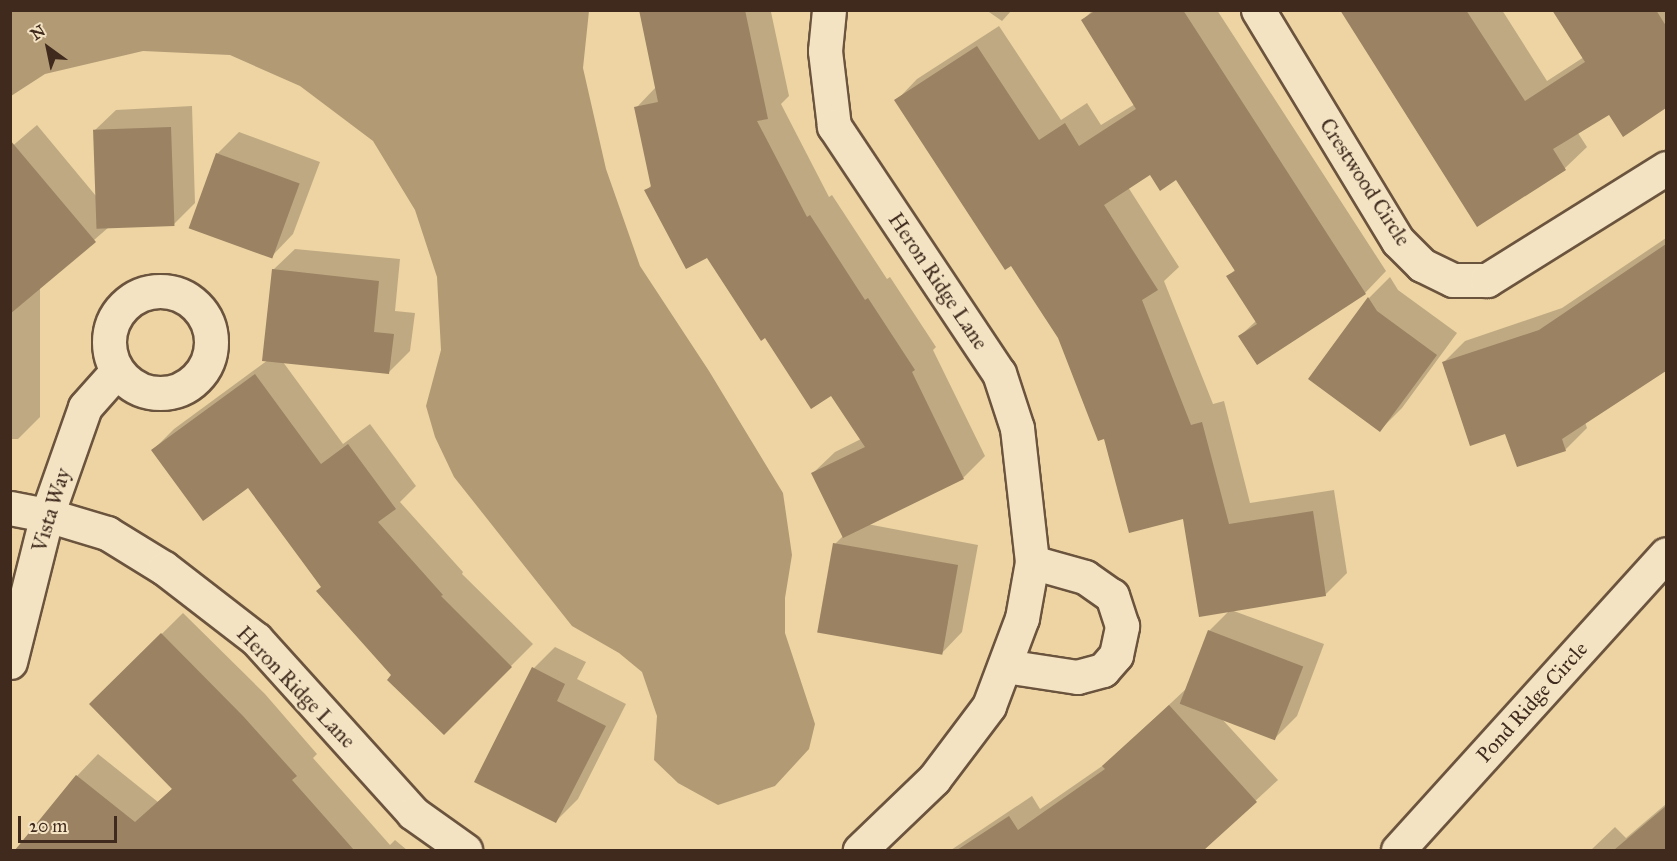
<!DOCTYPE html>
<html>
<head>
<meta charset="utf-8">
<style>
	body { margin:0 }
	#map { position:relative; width:1677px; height:861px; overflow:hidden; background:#eed4a3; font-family:"IM FELL Great Primer",serif }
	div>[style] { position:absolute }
	.water>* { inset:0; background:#b29a75 }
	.shadow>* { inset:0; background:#0003 }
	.building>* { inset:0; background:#9a8263; transform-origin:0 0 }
	.roads { filter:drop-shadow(2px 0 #6b543e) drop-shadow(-2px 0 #6b543e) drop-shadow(0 2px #6b543e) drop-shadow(0 -2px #6b543e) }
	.minor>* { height:33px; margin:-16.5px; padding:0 16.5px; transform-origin:16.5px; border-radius:16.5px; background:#f4e3c3 }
	.minor>.ring { margin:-16.5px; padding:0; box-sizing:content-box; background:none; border:33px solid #f4e3c3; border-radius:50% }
	span { translate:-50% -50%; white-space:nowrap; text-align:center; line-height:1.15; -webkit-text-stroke:4.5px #f4e3c3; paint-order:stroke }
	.street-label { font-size:21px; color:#3f2a1d }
	.frame { position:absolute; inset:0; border:12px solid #3f2a1d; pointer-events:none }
	.north { position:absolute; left:18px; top:18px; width:60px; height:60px; -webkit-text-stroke:4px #f4e3c3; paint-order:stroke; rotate:327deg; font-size:16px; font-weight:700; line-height:24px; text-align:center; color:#3f2a1d }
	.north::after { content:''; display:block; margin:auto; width:21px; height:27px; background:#3f2a1d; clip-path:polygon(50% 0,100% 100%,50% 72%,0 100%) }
	.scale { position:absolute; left:18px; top:816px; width:99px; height:27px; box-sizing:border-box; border:3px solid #3f2a1d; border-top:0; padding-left:8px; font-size:18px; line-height:21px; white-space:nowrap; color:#3f2a1d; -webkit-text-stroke:4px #f4e3c3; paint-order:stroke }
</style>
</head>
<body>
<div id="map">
	<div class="water">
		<i style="clip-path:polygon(11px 10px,589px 11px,583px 68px,606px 169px,640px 266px,709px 371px,783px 493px,792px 555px,785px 598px,785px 633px,815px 724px,809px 749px,775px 786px,718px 805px,678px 783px,654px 760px,657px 716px,642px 672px,619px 653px,572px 626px,454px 477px,435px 437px,426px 406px,441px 350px,437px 277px,415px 210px,373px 141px,300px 86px,230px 55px,143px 51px,45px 74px,11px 96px)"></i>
	</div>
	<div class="shadow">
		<i style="clip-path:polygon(630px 10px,773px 10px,771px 12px,789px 96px,781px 104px,829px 197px,832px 195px,887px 279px,890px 277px,936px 347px,933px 350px,985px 456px,963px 478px,867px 524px,978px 545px,962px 632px,941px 654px,835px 544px,844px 535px,813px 473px,835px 452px,861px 439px,832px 394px,766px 336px,707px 256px,646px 190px,652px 185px,636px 108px,656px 87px,641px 12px)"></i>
		<i style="clip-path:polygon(986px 10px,1012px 10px,1002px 21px)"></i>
		<i style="clip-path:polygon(1093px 10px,1217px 10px,1386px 271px,1365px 293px,1240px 336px,1257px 320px,1228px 276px,1236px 269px,1177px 178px,1150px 173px,1128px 187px,1179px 267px,1164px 281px,1213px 404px,1224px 401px,1250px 503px,1334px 490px,1347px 573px,1325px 595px,1231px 610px,1324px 644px,1297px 716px,1275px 738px,1221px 718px,1278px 780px,1202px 850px,951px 850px,1032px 796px,1040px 809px,1108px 762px,1187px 688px,1209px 631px,1230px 610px,1185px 517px,1105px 437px,1059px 337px,1012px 263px,896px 101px,917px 79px,999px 26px,1061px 120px,1087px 103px,1101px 125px,1135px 104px,1083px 20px)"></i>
		<i style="clip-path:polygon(1341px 10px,1502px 10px,1547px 81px,1584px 57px,1554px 10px,1666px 10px,1666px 107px,1624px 135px,1610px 113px,1578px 133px,1587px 147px,1565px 168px,1477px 225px)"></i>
		<i style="clip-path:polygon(192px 106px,195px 203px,174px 224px,109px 227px,40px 287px,40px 417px,18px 439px,10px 439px,10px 148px,37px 125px,96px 196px,94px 131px,116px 110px)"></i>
		<i style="clip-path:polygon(239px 132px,320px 162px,293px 234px,272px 256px,217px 154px)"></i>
		<i style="clip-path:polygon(1666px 238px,1666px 367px,1585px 422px,1587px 428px,1565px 450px,1506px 432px,1444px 362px,1465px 341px,1562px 308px)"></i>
		<i style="clip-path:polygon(295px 249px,400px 259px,395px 311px,415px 313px,410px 351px,389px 372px,283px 362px,343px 444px,370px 424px,416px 486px,400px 502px,463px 572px,462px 574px,533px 644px,444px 733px,393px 675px,248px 486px,153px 450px,174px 429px,268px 360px,273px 270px)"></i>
		<i style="clip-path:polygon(1390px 277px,1398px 290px,1457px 333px,1402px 408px,1380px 430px,1310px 379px,1369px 298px)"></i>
		<i style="clip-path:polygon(183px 613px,265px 694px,317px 754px,313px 758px,390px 845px,395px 840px,407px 850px,228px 850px,220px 841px,210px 850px,188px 850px,179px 841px,171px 850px,24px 850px,19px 847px,77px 776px,98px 754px,158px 802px,173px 788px,91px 704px)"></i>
		<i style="clip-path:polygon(555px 647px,586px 662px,577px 679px,626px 704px,578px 799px,556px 821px,534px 668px)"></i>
		<i style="clip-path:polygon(1666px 804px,1666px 850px,1591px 850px,1615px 827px,1626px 838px)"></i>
	</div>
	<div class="building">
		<i style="clip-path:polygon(639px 10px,745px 10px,768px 119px,757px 121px,807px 217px,810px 215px,865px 300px,868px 298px,915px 370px,912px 372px,964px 479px,843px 538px,811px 473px,865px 447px,831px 396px,811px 409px,765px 338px,761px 341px,707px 258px,686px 269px,644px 190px,651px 187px,634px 107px,658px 102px)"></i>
		<i style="clip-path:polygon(1096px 10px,1183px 10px,1366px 294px,1257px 365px,1238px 336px,1257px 324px,1226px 276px,1235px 271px,1176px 180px,1160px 191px,1150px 175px,1104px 205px,1158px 290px,1142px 300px,1191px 425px,1202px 422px,1229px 524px,1313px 511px,1326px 596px,1199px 617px,1183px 519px,1129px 533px,1104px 439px,1098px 441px,1058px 338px,1011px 266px,1005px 270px,894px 100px,977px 46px,1039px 140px,1065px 123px,1079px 146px,1136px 109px,1081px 20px)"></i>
		<i style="clip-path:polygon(1340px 10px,1466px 10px,1525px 101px,1585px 62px,1552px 10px,1656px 10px,1666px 26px,1666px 108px,1623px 137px,1609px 115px,1553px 149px,1566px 170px,1477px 227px)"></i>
		<i style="left:171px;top:127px;width:99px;height:78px;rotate:88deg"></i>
		<i style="clip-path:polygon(10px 140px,96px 242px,10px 314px)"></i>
		<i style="left:216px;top:153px;width:89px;height:80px;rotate:20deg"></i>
		<i style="clip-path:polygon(1666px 244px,1666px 371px,1562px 439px,1566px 451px,1517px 467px,1505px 434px,1470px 446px,1442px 362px,1539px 330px)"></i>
		<i style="clip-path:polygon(272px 269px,379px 281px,374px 332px,394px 334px,389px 374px,262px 361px)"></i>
		<i style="clip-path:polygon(1368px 297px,1377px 311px,1437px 355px,1380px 432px,1308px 379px)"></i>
		<i style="clip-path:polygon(255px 374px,321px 464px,348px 444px,396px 509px,378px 522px,443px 595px,441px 596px,512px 667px,444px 735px,387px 680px,391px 675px,316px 591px,321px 587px,248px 488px,203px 521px,151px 450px)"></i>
		<i style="left:833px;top:543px;width:127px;height:91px;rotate:10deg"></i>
		<i style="left:1208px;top:630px;width:102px;height:79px;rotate:21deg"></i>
		<i style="clip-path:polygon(161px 633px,243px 716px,297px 776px,292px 780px,354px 850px,15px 850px,76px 775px,135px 822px,172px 789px,89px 704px)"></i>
		<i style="clip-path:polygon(532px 667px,565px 684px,557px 701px,606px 726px,556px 823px,474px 782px)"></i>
		<i style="clip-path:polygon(1169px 705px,1257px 802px,1204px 850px,957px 850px,1009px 816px,1018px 830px,1105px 769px,1102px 766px)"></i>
		<i style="clip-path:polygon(1666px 806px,1666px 850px,1614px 850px)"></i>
	</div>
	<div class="roads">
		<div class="minor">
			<i style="left:829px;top:10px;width:41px;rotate:95.6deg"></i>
			<i style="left:825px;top:51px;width:76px;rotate:83.2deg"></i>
			<i style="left:834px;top:126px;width:297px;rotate:56.3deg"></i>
			<i style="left:999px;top:373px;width:58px;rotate:71.9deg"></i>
			<i style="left:1017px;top:428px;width:135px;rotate:83.6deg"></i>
			<i style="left:1032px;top:562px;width:57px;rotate:100.1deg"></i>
			<i style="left:1022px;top:618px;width:94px;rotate:110.6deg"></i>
			<i style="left:989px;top:706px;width:91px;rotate:127deg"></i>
			<i style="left:934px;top:779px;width:103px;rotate:136.2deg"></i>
			<i style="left:1258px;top:10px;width:270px;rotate:58.8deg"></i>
			<i style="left:1398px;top:241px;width:34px;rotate:45deg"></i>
			<i style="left:1422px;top:265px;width:34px;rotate:26deg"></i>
			<i style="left:1453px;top:280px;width:34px"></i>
			<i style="left:1487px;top:280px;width:211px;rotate:-32deg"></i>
			<i class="ring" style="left:109px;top:291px;width:69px;height:69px"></i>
			<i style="left:10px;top:508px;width:38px;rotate:11deg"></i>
			<i style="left:47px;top:515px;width:63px;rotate:16.7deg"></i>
			<i style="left:107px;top:533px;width:67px;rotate:31.6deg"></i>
			<i style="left:164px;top:568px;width:116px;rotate:37.7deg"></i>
			<i style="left:256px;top:639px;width:234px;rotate:47.9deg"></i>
			<i style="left:413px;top:813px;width:64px;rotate:35.4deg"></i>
			<i style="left:10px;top:662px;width:152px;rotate:-75.9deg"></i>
			<i style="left:47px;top:515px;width:114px;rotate:-70.6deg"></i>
			<i style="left:85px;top:407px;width:48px;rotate:-48.4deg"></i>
			<i style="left:1005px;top:666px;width:73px;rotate:8.7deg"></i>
			<i style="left:1077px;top:677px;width:27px;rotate:-15deg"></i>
			<i style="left:1103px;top:670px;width:20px;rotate:-49deg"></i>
			<i style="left:1116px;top:655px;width:30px;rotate:-78deg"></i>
			<i style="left:1122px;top:626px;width:32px;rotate:-108deg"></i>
			<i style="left:1112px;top:596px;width:33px;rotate:-145deg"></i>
			<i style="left:1085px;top:577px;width:55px;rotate:-164.2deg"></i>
			<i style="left:1398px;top:850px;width:399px;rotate:-47.8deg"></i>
		</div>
	</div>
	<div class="street-label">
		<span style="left:1365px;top:182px;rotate:57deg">Crestwood Circle</span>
		<span style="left:938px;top:281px;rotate:56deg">Heron Ridge Lane</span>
		<span style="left:51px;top:510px;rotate:-73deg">Vista Way</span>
		<span style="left:296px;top:687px;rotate:46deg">Heron Ridge Lane</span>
		<span style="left:1532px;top:702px;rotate:-48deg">Pond Ridge Circle</span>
	</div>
	<div class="frame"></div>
	<div class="north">N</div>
	<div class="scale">20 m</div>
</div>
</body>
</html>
